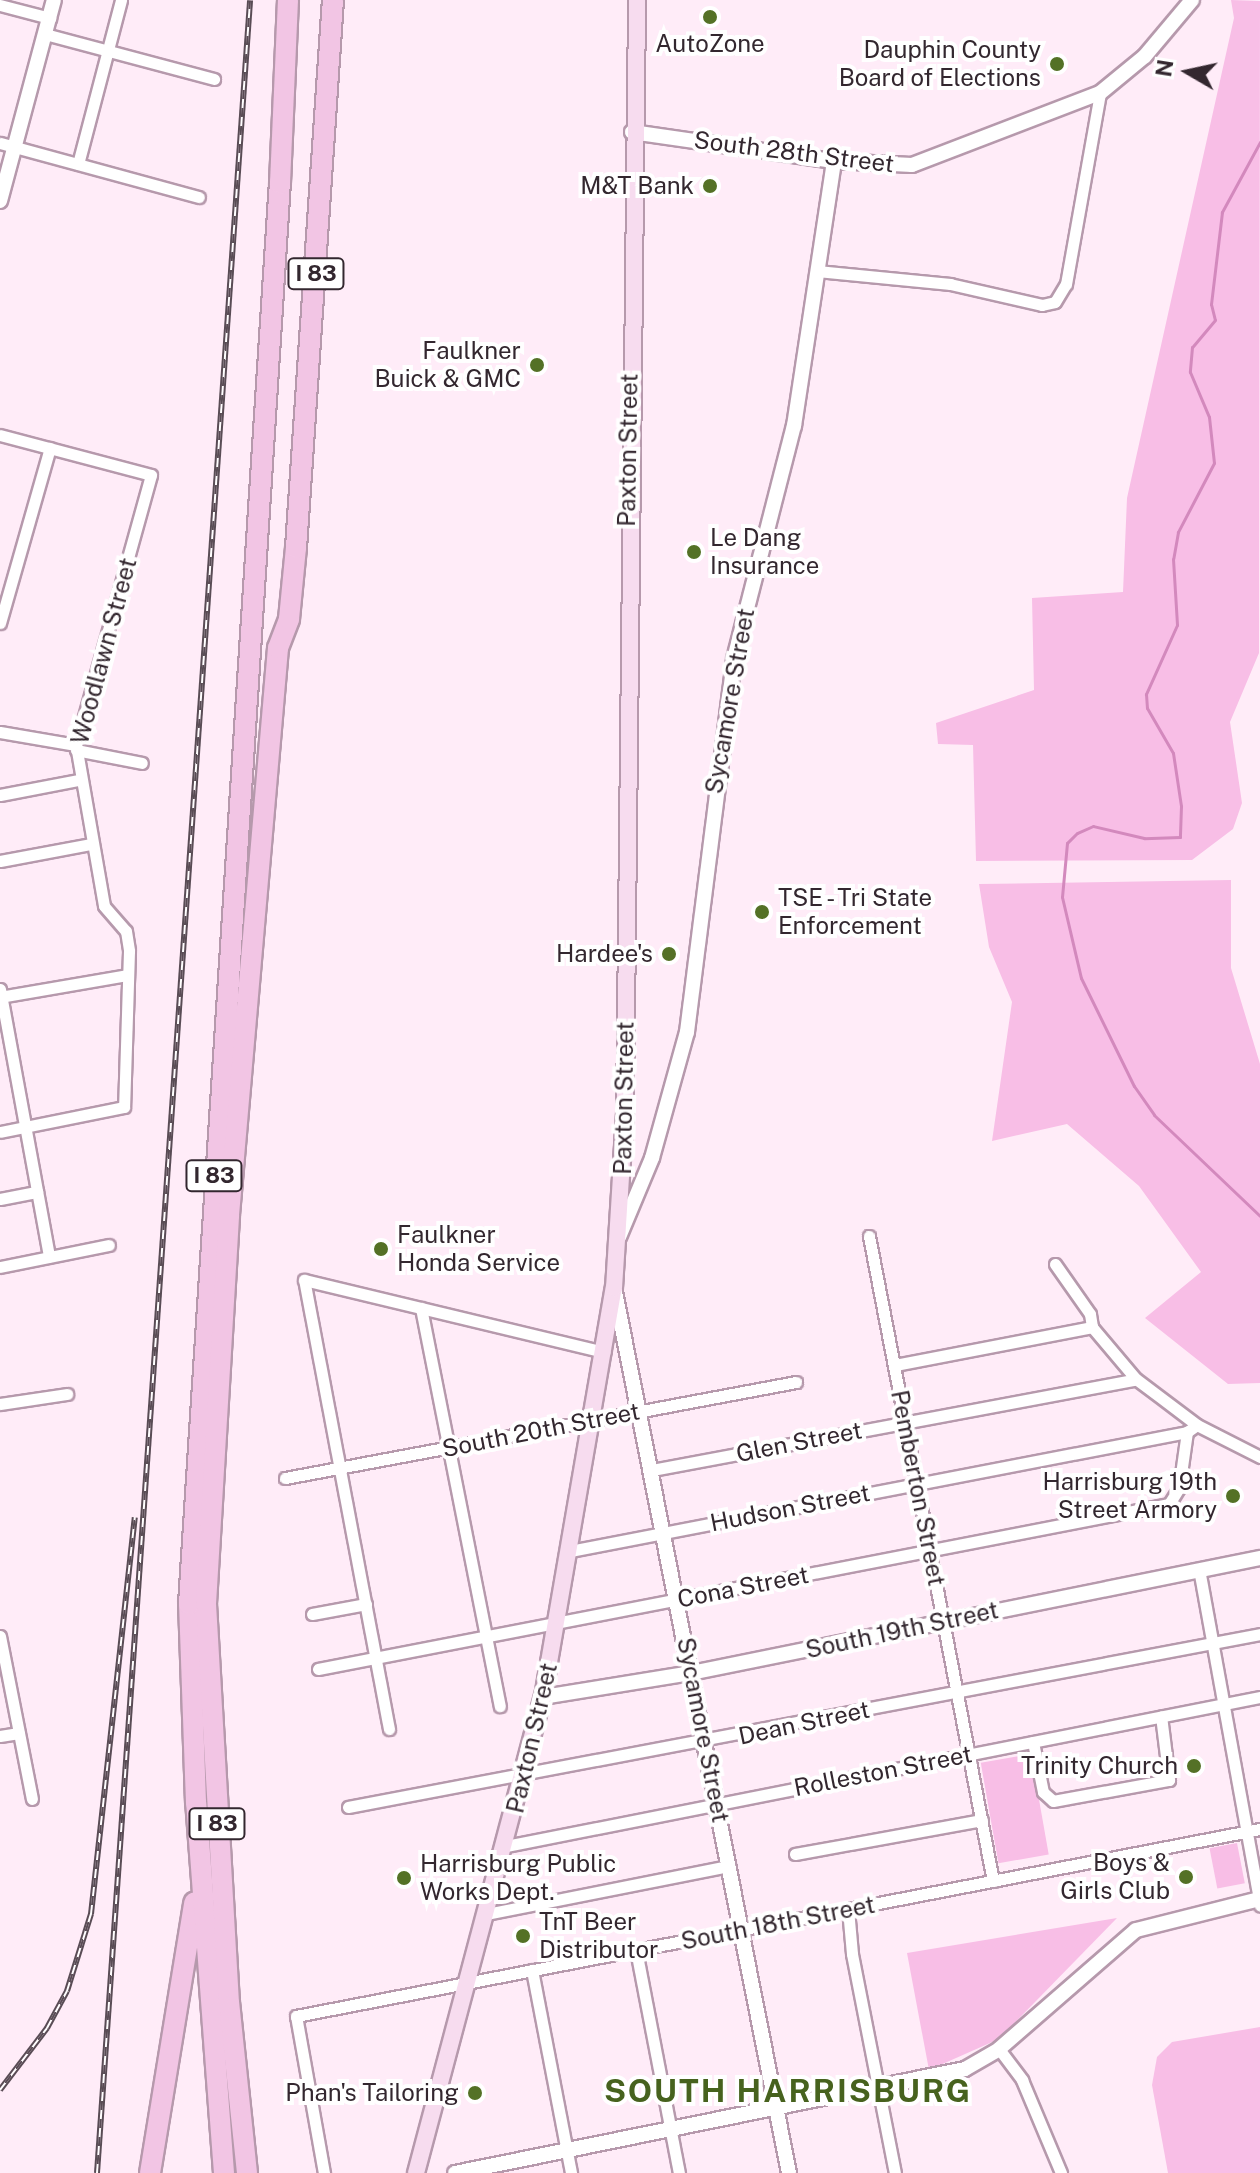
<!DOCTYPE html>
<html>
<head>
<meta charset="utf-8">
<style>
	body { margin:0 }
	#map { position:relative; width:1260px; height:2173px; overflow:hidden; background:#ffecf8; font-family:"Public Sans",sans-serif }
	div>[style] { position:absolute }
	.green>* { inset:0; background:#f8bee6; transform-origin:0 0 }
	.stream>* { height:3px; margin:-1.5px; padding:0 1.5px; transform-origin:1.5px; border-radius:1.5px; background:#d389bd }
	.roads { filter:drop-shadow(2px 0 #b699ac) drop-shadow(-2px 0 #b699ac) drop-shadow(0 2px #b699ac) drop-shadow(0 -2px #b699ac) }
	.minor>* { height:11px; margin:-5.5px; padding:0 5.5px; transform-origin:5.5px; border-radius:5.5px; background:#fff }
	.tertiary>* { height:14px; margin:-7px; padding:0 7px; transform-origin:7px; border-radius:7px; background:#fff }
	.secondary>* { height:14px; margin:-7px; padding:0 7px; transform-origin:7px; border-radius:7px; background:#fff }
	.primary>* { height:16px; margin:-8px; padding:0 8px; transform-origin:8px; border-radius:8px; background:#f7dcef }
	.motorway>* { height:20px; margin:-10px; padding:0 10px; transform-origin:10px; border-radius:10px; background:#f2c5e4 }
	.rail>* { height:6px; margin-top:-3px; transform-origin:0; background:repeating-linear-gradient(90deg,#fff 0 9px,#594c55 0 18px); box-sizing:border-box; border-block:2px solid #594c55 }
	.dots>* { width:22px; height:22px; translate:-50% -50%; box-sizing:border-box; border:4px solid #fff; border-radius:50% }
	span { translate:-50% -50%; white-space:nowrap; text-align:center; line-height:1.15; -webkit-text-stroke:8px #fff; paint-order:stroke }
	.shield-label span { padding:2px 6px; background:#fff; border:2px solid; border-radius:6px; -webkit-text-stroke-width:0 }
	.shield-label { font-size:22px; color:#33272f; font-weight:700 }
	.poi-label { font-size:24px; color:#33272f }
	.right { translate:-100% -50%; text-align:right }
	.left { translate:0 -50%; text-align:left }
	.street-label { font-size:24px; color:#33272f }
	.district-label { font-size:32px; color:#47621e; font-weight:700; letter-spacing:2px }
	.north { position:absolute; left:1148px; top:32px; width:80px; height:80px; -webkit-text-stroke:6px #fff; paint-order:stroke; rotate:279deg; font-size:22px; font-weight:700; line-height:32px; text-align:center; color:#33272f }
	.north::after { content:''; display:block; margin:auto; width:28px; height:36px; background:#33272f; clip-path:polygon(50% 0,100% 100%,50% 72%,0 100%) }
</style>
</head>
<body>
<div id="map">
	<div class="green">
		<i style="clip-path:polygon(1231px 0,1260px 1px,1259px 653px,1230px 722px,1242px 803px,1233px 829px,1192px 860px,976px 861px,973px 745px,938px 744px,936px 723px,1034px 690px,1032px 598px,1123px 592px,1127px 498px,1234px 18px)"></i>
		<i style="clip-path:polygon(1231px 880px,1231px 968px,1260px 1064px,1260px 1383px,1228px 1384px,1145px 1318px,1201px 1272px,1139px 1186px,1067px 1124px,992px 1141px,1012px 1002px,989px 947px,979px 884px)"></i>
		<i style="left:1031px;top:1754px;width:102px;height:51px;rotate:80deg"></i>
		<i style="left:1237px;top:1843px;width:41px;height:28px;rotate:79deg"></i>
		<i style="clip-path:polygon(1117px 1918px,999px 2039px,929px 2070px,907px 1953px)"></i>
		<i style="clip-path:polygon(1260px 2027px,1260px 2173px,1168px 2173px,1152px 2085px,1157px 2057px,1172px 2042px)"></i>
	</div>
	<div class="stream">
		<i style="left:1260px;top:142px;width:80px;rotate:118.5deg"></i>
		<i style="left:1222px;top:212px;width:93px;rotate:96.8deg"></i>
		<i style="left:1211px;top:304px;width:16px;rotate:76deg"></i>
		<i style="left:1215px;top:320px;width:35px;rotate:130deg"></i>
		<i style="left:1192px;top:347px;width:25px;rotate:95deg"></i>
		<i style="left:1190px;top:372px;width:49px;rotate:67.1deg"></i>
		<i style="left:1209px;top:417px;width:46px;rotate:83.8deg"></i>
		<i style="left:1214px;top:463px;width:78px;rotate:117.6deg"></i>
		<i style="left:1178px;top:532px;width:27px;rotate:100deg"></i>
		<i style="left:1173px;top:559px;width:66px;rotate:86.5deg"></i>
		<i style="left:1177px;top:625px;width:76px;rotate:114.2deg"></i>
		<i style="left:1146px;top:694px;width:14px;rotate:86deg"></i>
		<i style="left:1147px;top:708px;width:52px;rotate:60deg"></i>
		<i style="left:1173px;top:753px;width:54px;rotate:81.4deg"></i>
		<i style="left:1181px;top:806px;width:31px;rotate:92deg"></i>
		<i style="left:1180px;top:837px;width:36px;rotate:178deg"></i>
		<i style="left:1144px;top:838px;width:52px;rotate:-166.8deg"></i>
		<i style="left:1093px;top:826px;width:17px;rotate:156deg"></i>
		<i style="left:1077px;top:833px;width:14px;rotate:135deg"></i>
		<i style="left:1067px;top:843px;width:54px;rotate:95.3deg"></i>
		<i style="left:1062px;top:897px;width:83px;rotate:76.8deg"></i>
		<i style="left:1081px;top:978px;width:120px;rotate:63.9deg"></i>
		<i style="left:1134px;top:1086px;width:35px;rotate:55deg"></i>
		<i style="left:1154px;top:1115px;width:146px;rotate:43.6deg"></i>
	</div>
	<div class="roads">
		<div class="minor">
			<i style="left:0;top:5px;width:52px;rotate:14.6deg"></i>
			<i style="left:45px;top:34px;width:175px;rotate:14.9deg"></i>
			<i style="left:0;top:143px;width:206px;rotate:15.2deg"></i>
			<i style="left:78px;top:164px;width:170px;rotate:-75.3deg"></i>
			<i style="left:817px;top:271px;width:134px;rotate:5.6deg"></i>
			<i style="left:950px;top:284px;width:94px;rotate:12.9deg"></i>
			<i style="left:1042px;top:305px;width:13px;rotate:-13deg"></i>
			<i style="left:1055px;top:302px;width:21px;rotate:-59deg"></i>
			<i style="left:1066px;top:284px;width:194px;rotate:-79.9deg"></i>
			<i style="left:0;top:435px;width:156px;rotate:14.8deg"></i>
			<i style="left:151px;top:475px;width:280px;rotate:105.5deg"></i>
			<i style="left:76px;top:745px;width:163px;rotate:80.1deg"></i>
			<i style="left:104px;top:906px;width:33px;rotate:49deg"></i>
			<i style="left:126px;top:931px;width:20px;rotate:81deg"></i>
			<i style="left:129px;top:951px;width:156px;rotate:91.8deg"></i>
			<i style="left:124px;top:1107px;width:126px;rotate:168.6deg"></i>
			<i style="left:0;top:623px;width:182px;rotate:-74.1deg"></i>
			<i style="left:0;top:732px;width:77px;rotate:9.7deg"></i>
			<i style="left:76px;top:750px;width:67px;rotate:11.1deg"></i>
			<i style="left:0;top:795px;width:79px;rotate:-10.9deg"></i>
			<i style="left:0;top:861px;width:93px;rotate:-10.6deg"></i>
			<i style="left:0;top:989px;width:272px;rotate:79.6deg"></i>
			<i style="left:0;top:997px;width:129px;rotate:-9.8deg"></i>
			<i style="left:0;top:1199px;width:38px;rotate:-11deg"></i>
			<i style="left:869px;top:1236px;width:657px;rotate:79.12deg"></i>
			<i style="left:1055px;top:1264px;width:61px;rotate:55deg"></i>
			<i style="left:1090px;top:1314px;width:13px;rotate:81deg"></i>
			<i style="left:1092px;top:1327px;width:68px;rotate:49.8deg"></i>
			<i style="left:1136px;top:1379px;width:76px;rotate:37deg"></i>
			<i style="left:1197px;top:1425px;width:71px;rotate:26.9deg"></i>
			<i style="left:0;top:1267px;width:111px;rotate:-11.4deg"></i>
			<i style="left:421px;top:1308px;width:406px;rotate:78.8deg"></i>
			<i style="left:895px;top:1365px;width:201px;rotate:-10.9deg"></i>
			<i style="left:0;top:1404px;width:68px;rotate:-8.5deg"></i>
			<i style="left:652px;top:1470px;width:492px;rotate:-10.6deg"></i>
			<i style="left:285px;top:1478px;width:520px;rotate:-10.64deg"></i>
			<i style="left:570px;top:1551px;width:628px;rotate:-10.92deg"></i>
			<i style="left:1187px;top:1432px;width:12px;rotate:-35deg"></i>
			<i style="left:1199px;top:1569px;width:342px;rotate:79.7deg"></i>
			<i style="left:312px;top:1614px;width:55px;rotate:-10.5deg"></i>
			<i style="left:0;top:1636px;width:166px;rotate:78.9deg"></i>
			<i style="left:318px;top:1669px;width:867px;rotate:-10.97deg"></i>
			<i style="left:1169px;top:1504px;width:19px;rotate:-58deg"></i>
			<i style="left:1179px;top:1488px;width:57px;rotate:-81.9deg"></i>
			<i style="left:389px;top:1729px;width:457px;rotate:-100.7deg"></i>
			<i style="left:304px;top:1280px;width:309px;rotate:13.5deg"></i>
			<i style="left:0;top:1736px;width:19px;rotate:-9deg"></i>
			<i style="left:1033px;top:1742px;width:51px;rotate:78.7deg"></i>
			<i style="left:1043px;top:1792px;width:13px;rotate:42deg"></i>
			<i style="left:1053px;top:1801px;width:118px;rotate:-10.3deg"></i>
			<i style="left:1169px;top:1780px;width:64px;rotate:-97.1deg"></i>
			<i style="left:348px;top:1807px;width:928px;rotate:-10.74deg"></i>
			<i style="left:506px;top:1846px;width:769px;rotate:-11.18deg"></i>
			<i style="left:795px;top:1854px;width:190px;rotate:-10.3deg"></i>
			<i style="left:848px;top:1909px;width:45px;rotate:84.9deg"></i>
			<i style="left:852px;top:1954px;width:223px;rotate:78.9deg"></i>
			<i style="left:486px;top:1914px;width:248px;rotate:-11.2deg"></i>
			<i style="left:636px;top:1950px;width:227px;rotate:79.1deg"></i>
			<i style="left:532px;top:1970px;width:207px;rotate:79.1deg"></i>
			<i style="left:999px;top:2049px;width:39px;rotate:53deg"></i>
			<i style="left:1022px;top:2080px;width:101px;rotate:67.2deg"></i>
			<i style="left:324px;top:2173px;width:159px;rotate:-100.1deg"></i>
			<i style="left:296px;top:2016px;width:982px;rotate:-10.98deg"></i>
		</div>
		<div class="tertiary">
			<i style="left:619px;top:1237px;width:86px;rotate:-67.3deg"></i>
			<i style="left:652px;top:1158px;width:131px;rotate:-74.5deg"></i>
			<i style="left:687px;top:1032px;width:376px;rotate:-82.8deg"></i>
			<i style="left:734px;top:659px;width:241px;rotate:-75.6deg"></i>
			<i style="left:794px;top:426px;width:268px;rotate:-81.4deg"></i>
			<i style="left:691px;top:1673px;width:581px;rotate:-11.43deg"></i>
			<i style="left:455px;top:2173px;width:520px;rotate:-11.53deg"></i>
			<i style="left:965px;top:2069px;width:39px;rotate:-30deg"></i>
			<i style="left:999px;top:2049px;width:181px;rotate:-41deg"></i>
			<i style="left:1136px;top:1930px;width:127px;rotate:-14.1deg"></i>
		</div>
		<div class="secondary">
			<i style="left:632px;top:132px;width:204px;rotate:8.2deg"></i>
			<i style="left:834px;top:161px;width:78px;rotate:2.9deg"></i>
			<i style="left:912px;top:165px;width:201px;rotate:-21deg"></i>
			<i style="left:1100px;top:93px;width:58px;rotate:-39.4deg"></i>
			<i style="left:1145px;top:56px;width:73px;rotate:-50deg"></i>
			<i style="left:0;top:201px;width:208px;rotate:-75deg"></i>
			<i style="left:615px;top:1292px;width:898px;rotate:78.83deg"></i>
			<i style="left:543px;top:1697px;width:150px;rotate:-9.2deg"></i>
		</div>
		<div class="primary">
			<i style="left:416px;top:2173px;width:493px;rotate:-75.1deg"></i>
			<i style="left:543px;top:1697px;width:415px;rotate:-80.2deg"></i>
			<i style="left:614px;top:1288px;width:175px;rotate:-86.4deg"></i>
			<i style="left:625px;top:1113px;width:1113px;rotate:-89.38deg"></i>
		</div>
		<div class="motorway">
			<i style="left:150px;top:2173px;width:274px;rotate:-80.7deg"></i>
			<i style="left:224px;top:2173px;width:371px;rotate:-94.3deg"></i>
			<i style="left:196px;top:1803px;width:199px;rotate:-92deg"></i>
			<i style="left:189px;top:1604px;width:1424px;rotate:-86.34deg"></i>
			<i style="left:280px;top:183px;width:183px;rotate:-87.5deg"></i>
			<i style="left:247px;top:2173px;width:171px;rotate:-96deg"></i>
			<i style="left:229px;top:2003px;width:400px;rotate:-93.3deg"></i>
			<i style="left:206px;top:1604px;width:390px;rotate:-86.6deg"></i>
			<i style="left:229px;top:1215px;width:569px;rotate:-85.06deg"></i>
			<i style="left:278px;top:648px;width:31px;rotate:-69deg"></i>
			<i style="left:289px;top:619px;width:71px;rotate:-84.4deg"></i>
			<i style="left:296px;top:548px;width:549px;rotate:-86.14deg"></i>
		</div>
	</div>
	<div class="rail">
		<i style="left:0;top:2090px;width:78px;rotate:-52.8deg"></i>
		<i style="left:47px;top:2028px;width:42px;rotate:-61.6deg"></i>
		<i style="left:67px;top:1991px;width:81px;rotate:-72.7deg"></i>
		<i style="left:91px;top:1914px;width:399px;rotate:-83.7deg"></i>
		<i style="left:97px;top:2173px;width:2178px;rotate:-85.97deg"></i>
	</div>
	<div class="dots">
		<i style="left:710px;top:17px;background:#547126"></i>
		<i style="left:1057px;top:64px;background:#547126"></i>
		<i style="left:710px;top:186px;background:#547126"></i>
		<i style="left:537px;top:365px;background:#547126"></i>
		<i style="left:694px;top:552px;background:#547126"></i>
		<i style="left:762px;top:912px;background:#547126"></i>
		<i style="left:669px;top:954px;background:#547126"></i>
		<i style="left:381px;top:1249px;background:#547126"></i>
		<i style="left:1233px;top:1496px;background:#547126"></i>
		<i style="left:1194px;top:1766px;background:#547126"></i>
		<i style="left:1186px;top:1877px;background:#547126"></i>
		<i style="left:404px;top:1878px;background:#547126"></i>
		<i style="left:523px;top:1936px;background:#547126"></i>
		<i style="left:475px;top:2093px;background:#547126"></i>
	</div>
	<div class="shield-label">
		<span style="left:316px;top:274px">I 83</span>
		<span style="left:214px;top:1176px">I 83</span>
		<span style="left:217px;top:1824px">I 83</span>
	</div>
	<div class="poi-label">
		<span style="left:710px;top:44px">AutoZone</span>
		<span class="right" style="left:1041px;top:64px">Dauphin County<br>Board of Elections</span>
		<span class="right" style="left:694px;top:186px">M&amp;T Bank</span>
		<span class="right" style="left:521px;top:365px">Faulkner<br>Buick &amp; GMC</span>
		<span class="left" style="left:710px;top:552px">Le Dang<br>Insurance</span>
		<span class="left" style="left:778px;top:912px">TSE - Tri State<br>Enforcement</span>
		<span class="right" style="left:653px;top:954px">Hardee's</span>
		<span class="left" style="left:397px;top:1249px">Faulkner<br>Honda Service</span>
		<span class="right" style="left:1217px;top:1496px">Harrisburg 19th<br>Street Armory</span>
		<span class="right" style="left:1178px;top:1766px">Trinity Church</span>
		<span class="right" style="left:1170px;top:1877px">Boys &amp;<br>Girls Club</span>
		<span class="left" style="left:420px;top:1878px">Harrisburg Public<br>Works Dept.</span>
		<span class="left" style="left:539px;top:1936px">TnT Beer<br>Distributor</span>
		<span class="right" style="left:459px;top:2093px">Phan's Tailoring</span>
	</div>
	<div class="street-label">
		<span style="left:794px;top:152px;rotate:7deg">South 28th Street</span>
		<span style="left:628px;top:450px;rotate:-89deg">Paxton Street</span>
		<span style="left:104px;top:651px;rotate:-75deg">Woodlawn Street</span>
		<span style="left:730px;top:701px;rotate:-80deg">Sycamore Street</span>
		<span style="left:624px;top:1098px;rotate:-89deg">Paxton Street</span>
		<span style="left:541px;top:1430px;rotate:-11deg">South 20th Street</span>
		<span style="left:799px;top:1442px;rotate:-11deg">Glen Street</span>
		<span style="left:918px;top:1488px;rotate:79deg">Pemberton Street</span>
		<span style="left:790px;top:1508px;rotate:-11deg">Hudson Street</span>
		<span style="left:743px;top:1587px;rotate:-11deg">Cona Street</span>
		<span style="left:902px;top:1630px;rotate:-12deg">South 19th Street</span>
		<span style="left:804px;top:1723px;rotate:-12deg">Dean Street</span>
		<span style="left:703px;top:1730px;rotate:79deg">Sycamore Street</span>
		<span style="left:532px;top:1738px;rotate:-77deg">Paxton Street</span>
		<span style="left:883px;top:1771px;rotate:-11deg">Rolleston Street</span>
		<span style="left:778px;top:1923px;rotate:-11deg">South 18th Street</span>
	</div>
	<div class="district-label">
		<span style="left:788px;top:2091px">SOUTH HARRISBURG</span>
	</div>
	<div class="north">N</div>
</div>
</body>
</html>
